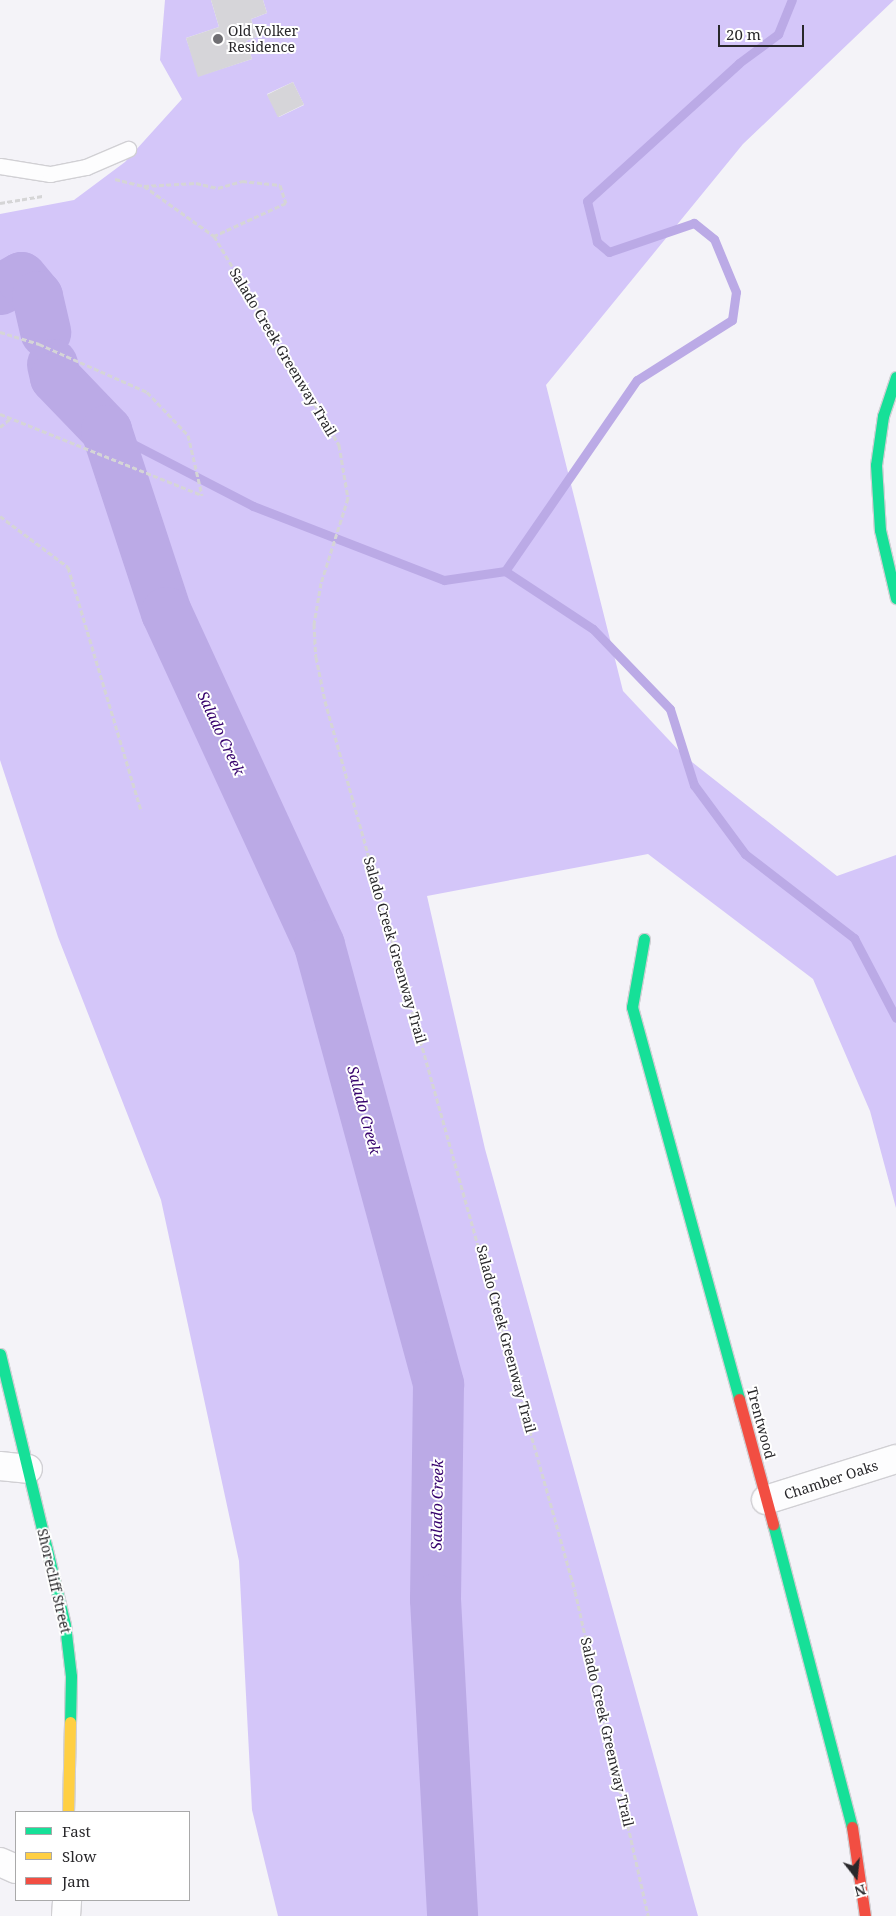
<!DOCTYPE html>
<html>
<head>
<meta charset="utf-8">
<style>
	body { margin:0 }
	#map { position:relative; width:896px; height:1916px; overflow:hidden; background:#f4f3f8; font-family:"Noto Serif",serif }
	div>[style] { position:absolute }
	.forest>* { inset:0; background:#d4c6f9 }
	.stream>* { height:9px; margin:-4.5px; padding:0 4.5px; transform-origin:4.5px; border-radius:4.5px; background:#bbaae6 }
	.river>* { height:51px; margin:-25.5px; padding:0 25.5px; transform-origin:25.5px; border-radius:25.5px; background:#bbaae6 }
	.building>* { inset:0; background:#d6d5d9; transform-origin:0 0 }
	.path>* { height:3px; margin-top:-1.5px; transform-origin:0; background:repeating-linear-gradient(90deg,#d5d5d6 0 5px,transparent 0 7.5px) }
	.roads { filter:drop-shadow(1px 0 #d1d0d4) drop-shadow(-1px 0 #d1d0d4) drop-shadow(0 1px #d1d0d4) drop-shadow(0 -1px #d1d0d4) }
	.lane>* { height:15px; margin:-7.5px; padding:0 7.5px; transform-origin:7.5px; border-radius:7.5px; background:#fdfdfe }
	.street>* { height:28px; margin:-14px; padding:0 14px; transform-origin:14px; border-radius:14px; background:#fdfdfe }
	.fast>* { height:11px; margin:-5.5px; padding:0 5.5px; transform-origin:5.5px; border-radius:5.5px; background:#16e098 }
	.slow>* { height:11px; margin:-5.5px; padding:0 5.5px; transform-origin:5.5px; border-radius:5.5px; background:#ffcf43 }
	.jam>* { height:11px; margin:-5.5px; padding:0 5.5px; transform-origin:5.5px; border-radius:5.5px; background:#f24e42 }
	.dots>* { width:14px; height:14px; translate:-50% -50%; box-sizing:border-box; border:2px solid #fff; border-radius:50% }
	span { translate:-50% -50%; white-space:nowrap; text-align:center; line-height:1.15; -webkit-text-stroke:4px #fff; paint-order:stroke }
	.poi-label { font-size:14px; color:#29282b }
	.left { translate:0 -50%; text-align:left }
	.street-label { font-size:14px; color:#29282b }
	.water-label { font-size:15px; color:#36026c; font-style:italic }
	.legend { position:absolute; left:15px; top:1811px; width:175px; height:90px; box-sizing:border-box; background:#fff; border:1px solid #a9a9aa; margin:0; padding:6px 9px; list-style:none; font-size:15px; color:#29282b }
	.legend li { display:flex; align-items:center; gap:10px; height:25px }
	.legend b { width:25px; border:1px solid #a9a9aa }
	.north { position:absolute; left:831px; top:1851px; width:50px; height:50px; -webkit-text-stroke:4px #fff; paint-order:stroke; rotate:164deg; font-size:14px; font-weight:700; line-height:20px; text-align:center; color:#29282b }
	.north::after { content:''; display:block; margin:auto; width:18px; height:22px; background:#29282b; clip-path:polygon(50% 0,100% 100%,50% 72%,0 100%) }
	.scale { position:absolute; left:718px; top:25px; width:86px; height:22px; box-sizing:border-box; border:2px solid #29282b; border-top:0; padding-left:6px; font-size:15px; line-height:18px; white-space:nowrap; color:#29282b; -webkit-text-stroke:4px #fff; paint-order:stroke }
</style>
</head>
<body>
<div id="map">
	<div class="forest">
		<i style="clip-path:polygon(evenodd,165px 0,211px 0,219px 27px,186px 38px,199px 76px,252px 59px,246px 41px,257px 37px,251px 19px,267px 13px,263px 0,894px 0,743px 144px,546px 385px,623px 691px,683px 755px,837px 876px,896px 855px,896px 1208px,870px 1111px,813px 979px,648px 854px,427px 896px,485px 1149px,698px 1916px,278px 1916px,252px 1810px,239px 1561px,161px 1200px,58px 937px,0 760px,0 214px,74px 200px,125px 162px,182px 99px,160px 60px,165px 0,293px 82px,304px 105px,279px 117px,267px 94px,293px 82px)"></i>
	</div>
	<div class="stream">
		<i style="left:106px;top:430px;width:165px;rotate:27.3deg"></i>
		<i style="left:253px;top:506px;width:205px;rotate:21.2deg"></i>
		<i style="left:444px;top:580px;width:62px;rotate:-8.4deg"></i>
		<i style="left:505px;top:571px;width:105px;rotate:33.4deg"></i>
		<i style="left:593px;top:629px;width:111px;rotate:46.1deg"></i>
		<i style="left:670px;top:709px;width:80px;rotate:72.5deg"></i>
		<i style="left:694px;top:785px;width:86px;rotate:53.5deg"></i>
		<i style="left:745px;top:854px;width:138px;rotate:37.6deg"></i>
		<i style="left:854px;top:938px;width:90px;rotate:62.3deg"></i>
		<i style="left:505px;top:571px;width:232px;rotate:-55.4deg"></i>
		<i style="left:637px;top:380px;width:112px;rotate:-32.3deg"></i>
		<i style="left:732px;top:320px;width:28px;rotate:-82deg"></i>
		<i style="left:736px;top:292px;width:57px;rotate:-112.5deg"></i>
		<i style="left:714px;top:239px;width:26px;rotate:-141deg"></i>
		<i style="left:694px;top:223px;width:90px;rotate:161.2deg"></i>
		<i style="left:609px;top:252px;width:16px;rotate:-140deg"></i>
		<i style="left:597px;top:242px;width:42px;rotate:-103.7deg"></i>
		<i style="left:587px;top:201px;width:205px;rotate:-42.2deg"></i>
		<i style="left:739px;top:63px;width:49px;rotate:-36.6deg"></i>
		<i style="left:778px;top:34px;width:37px;rotate:-68deg"></i>
	</div>
	<div class="river">
		<i style="left:0;top:289px;width:24px;rotate:-30deg"></i>
		<i style="left:21px;top:277px;width:25px;rotate:50deg"></i>
		<i style="left:37px;top:296px;width:37px;rotate:77deg"></i>
		<i style="left:52px;top:364px;width:13px;rotate:77deg"></i>
		<i style="left:55px;top:377px;width:74px;rotate:46.1deg"></i>
		<i style="left:106px;top:430px;width:192px;rotate:71.8deg"></i>
		<i style="left:166px;top:612px;width:366px;rotate:65.3deg"></i>
		<i style="left:319px;top:945px;width:455px;rotate:74.8deg"></i>
		<i style="left:438px;top:1384px;width:215px;rotate:90.8deg"></i>
		<i style="left:435px;top:1599px;width:317px;rotate:86.9deg"></i>
	</div>
	<div class="building">
		<i style="clip-path:polygon(211px 0,263px 0,267px 13px,251px 19px,257px 37px,246px 41px,252px 59px,198px 77px,186px 38px,219px 27px)"></i>
		<i style="left:293px;top:82px;width:25px;height:29px;rotate:64deg"></i>
	</div>
	<div class="path">
		<i style="left:115px;top:179px;width:30px;rotate:14deg"></i>
		<i style="left:144px;top:186px;width:86px;rotate:35.5deg"></i>
		<i style="left:214px;top:236px;width:244px;rotate:59.1deg"></i>
		<i style="left:339px;top:445px;width:54px;rotate:80.4deg"></i>
		<i style="left:348px;top:498px;width:89px;rotate:107.6deg"></i>
		<i style="left:321px;top:583px;width:42px;rotate:99.7deg"></i>
		<i style="left:314px;top:624px;width:33px;rotate:87deg"></i>
		<i style="left:316px;top:657px;width:45px;rotate:78.4deg"></i>
		<i style="left:325px;top:701px;width:924px;rotate:74.31deg"></i>
		<i style="left:575px;top:1591px;width:333px;rotate:77.3deg"></i>
		<i style="left:144px;top:186px;width:52px;rotate:-3.3deg"></i>
		<i style="left:196px;top:183px;width:23px;rotate:13deg"></i>
		<i style="left:218px;top:188px;width:25px;rotate:-16deg"></i>
		<i style="left:242px;top:181px;width:38px;rotate:6deg"></i>
		<i style="left:280px;top:185px;width:19px;rotate:72deg"></i>
		<i style="left:286px;top:203px;width:79px;rotate:155.4deg"></i>
		<i style="left:0;top:203px;width:43px;rotate:-9.5deg"></i>
		<i style="left:0;top:332px;width:41px;rotate:17.1deg"></i>
		<i style="left:39px;top:344px;width:118px;rotate:24deg"></i>
		<i style="left:147px;top:392px;width:59px;rotate:46.4deg"></i>
		<i style="left:188px;top:435px;width:62px;rotate:76.9deg"></i>
		<i style="left:0;top:414px;width:217px;rotate:21.9deg"></i>
		<i style="left:0;top:427px;width:14px;rotate:-39deg"></i>
		<i style="left:0;top:516px;width:85px;rotate:36.9deg"></i>
		<i style="left:68px;top:567px;width:255px;rotate:73.3deg"></i>
	</div>
	<div class="roads">
		<div class="lane">
			<i style="left:0;top:166px;width:51px;rotate:9.1deg"></i>
			<i style="left:50px;top:174px;width:37px;rotate:-11deg"></i>
			<i style="left:86px;top:167px;width:46px;rotate:-23.2deg"></i>
		</div>
		<div class="street">
			<i style="left:0;top:1466px;width:28px;rotate:6deg"></i>
			<i style="left:766px;top:1500px;width:136px;rotate:-17.5deg"></i>
			<i style="left:0;top:1862px;width:17px;rotate:24deg"></i>
			<i style="left:66px;top:1916px;width:16px;rotate:-86deg"></i>
		</div>
		<div class="fast">
			<i style="left:896px;top:377px;width:41px;rotate:108.4deg"></i>
			<i style="left:883px;top:416px;width:49px;rotate:98.1deg"></i>
			<i style="left:876px;top:465px;width:65px;rotate:86.5deg"></i>
			<i style="left:880px;top:530px;width:70px;rotate:76.8deg"></i>
			<i style="left:644px;top:939px;width:69px;rotate:100deg"></i>
			<i style="left:632px;top:1007px;width:406px;rotate:74.7deg"></i>
			<i style="left:0;top:1354px;width:279px;rotate:76.5deg"></i>
			<i style="left:65px;top:1625px;width:51px;rotate:83.3deg"></i>
			<i style="left:71px;top:1676px;width:46px;rotate:91.2deg"></i>
			<i style="left:773px;top:1524px;width:313px;rotate:75.4deg"></i>
		</div>
		<div class="slow">
			<i style="left:68px;top:1812px;width:90px;rotate:-88.7deg"></i>
		</div>
		<div class="jam">
			<i style="left:739px;top:1399px;width:130px;rotate:74.8deg"></i>
			<i style="left:852px;top:1827px;width:90px;rotate:81.7deg"></i>
		</div>
	</div>
	<div class="dots">
		<i style="left:218px;top:39px;background:#706f73"></i>
	</div>
	<div class="poi-label">
		<span class="left" style="left:228px;top:39px">Old Volker<br>Residence</span>
	</div>
	<div class="street-label">
		<span style="left:283px;top:352px;rotate:59deg">Salado Creek Greenway Trail</span>
		<span style="left:395px;top:950px;rotate:74deg">Salado Creek Greenway Trail</span>
		<span style="left:506px;top:1339px;rotate:75deg">Salado Creek Greenway Trail</span>
		<span style="left:761px;top:1423px;rotate:75deg">Trentwood</span>
		<span style="left:831px;top:1480px;rotate:-18deg">Chamber Oaks</span>
		<span style="left:54px;top:1581px;rotate:77deg">Shorecliff Street</span>
		<span style="left:607px;top:1732px;rotate:77deg">Salado Creek Greenway Trail</span>
	</div>
	<div class="water-label">
		<span style="left:221px;top:733px;rotate:65deg">Salado Creek</span>
		<span style="left:364px;top:1110px;rotate:75deg">Salado Creek</span>
		<span style="left:437px;top:1505px;rotate:-89deg">Salado Creek</span>
	</div>
	<ul class="legend">
	<li><b style="height:6px;background:#16e098"></b>Fast</li>
	<li><b style="height:6px;background:#ffcf43"></b>Slow</li>
	<li><b style="height:6px;background:#f24e42"></b>Jam</li>
	</ul>
	<div class="north">N</div>
	<div class="scale">20 m</div>
</div>
</body>
</html>
